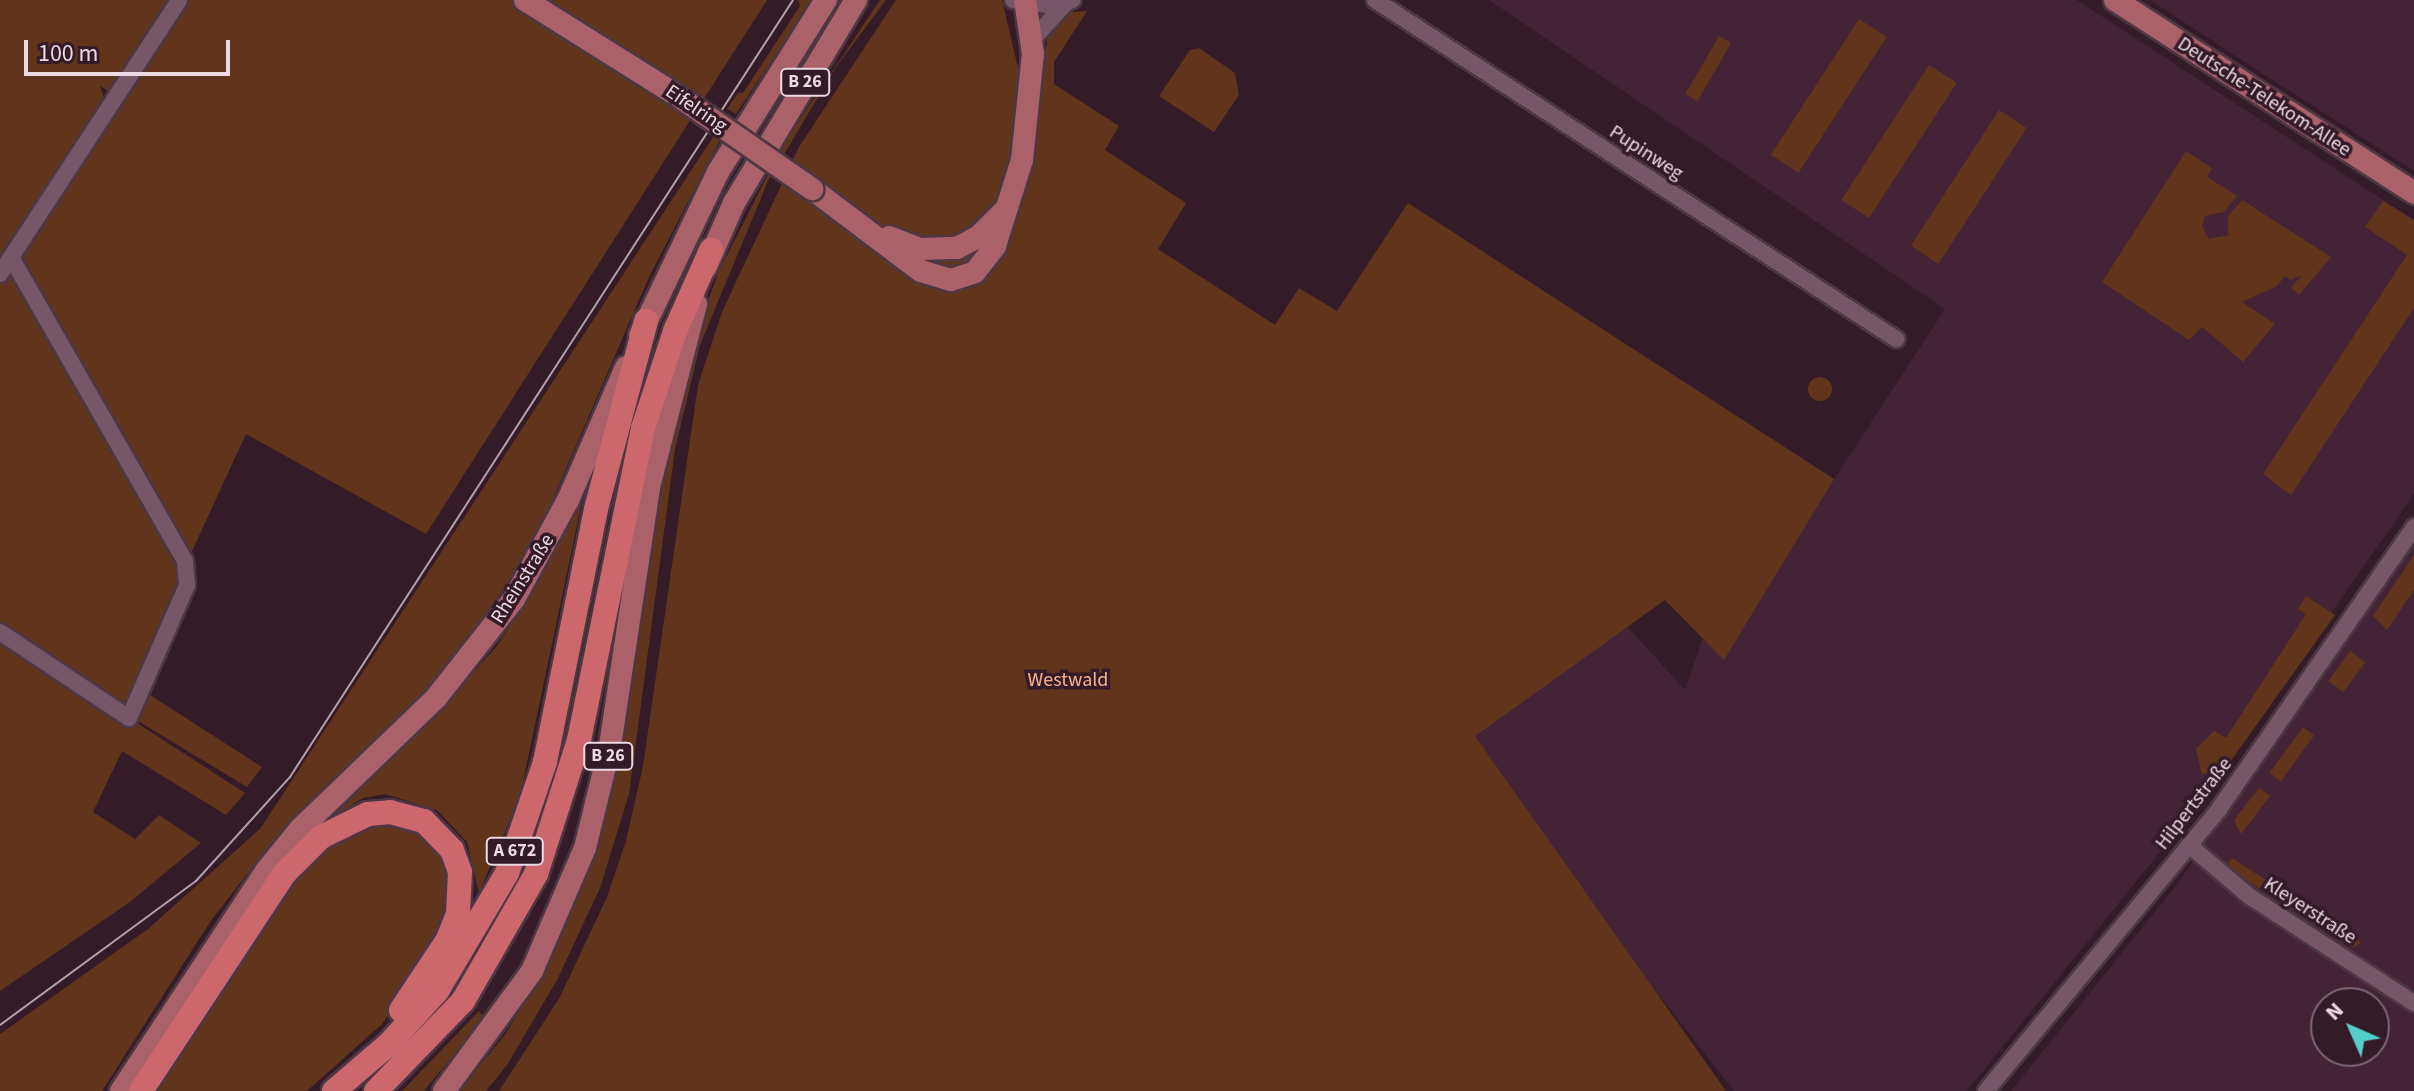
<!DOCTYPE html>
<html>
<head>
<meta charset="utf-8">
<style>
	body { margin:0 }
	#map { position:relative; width:2414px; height:1091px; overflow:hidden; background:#351a28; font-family:"Source Sans 3",sans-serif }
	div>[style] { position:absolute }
	.built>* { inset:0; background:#432335 }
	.green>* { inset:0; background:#61351b; transform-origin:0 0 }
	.round { border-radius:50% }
	.roads { filter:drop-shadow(2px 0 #4d3743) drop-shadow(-2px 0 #4d3743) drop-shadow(0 2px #4d3743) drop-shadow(0 -2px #4d3743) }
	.minor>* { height:16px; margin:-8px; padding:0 8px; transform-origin:8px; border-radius:8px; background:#775767 }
	.major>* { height:22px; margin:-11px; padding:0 11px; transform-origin:11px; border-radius:11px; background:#aa616a }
	.highway>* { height:24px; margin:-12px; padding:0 12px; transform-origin:12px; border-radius:12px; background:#cc676c }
	.tram>* { height:2px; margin:-1px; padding:0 1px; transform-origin:1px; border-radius:1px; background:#b49faa }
	.bridges { filter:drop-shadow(2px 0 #4d3743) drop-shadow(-2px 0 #4d3743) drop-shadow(0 2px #4d3743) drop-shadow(0 -2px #4d3743) }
	.major-bridge>* { height:22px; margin:-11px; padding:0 11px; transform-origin:11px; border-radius:11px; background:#aa616a }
	span { translate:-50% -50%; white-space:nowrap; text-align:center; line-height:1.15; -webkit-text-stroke:7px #351a28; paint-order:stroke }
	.shield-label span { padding:2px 6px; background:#351a28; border:2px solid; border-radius:6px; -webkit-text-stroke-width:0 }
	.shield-label { font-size:18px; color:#ecd9e2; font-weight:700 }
	.street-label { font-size:20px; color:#ecd9e2 }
	.park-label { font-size:20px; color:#f7b18c }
	.north { position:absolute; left:2310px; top:987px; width:80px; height:80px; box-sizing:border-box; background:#351a28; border:2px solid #7e6672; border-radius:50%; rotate:315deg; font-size:22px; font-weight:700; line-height:32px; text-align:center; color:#ecd9e2 }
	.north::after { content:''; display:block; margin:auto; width:28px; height:36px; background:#53cdc9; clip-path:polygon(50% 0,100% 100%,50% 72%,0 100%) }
	.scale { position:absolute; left:24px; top:40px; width:206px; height:36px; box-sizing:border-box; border:4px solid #ecd9e2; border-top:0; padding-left:10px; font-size:24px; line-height:28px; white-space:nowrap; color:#ecd9e2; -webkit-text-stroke:6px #351a28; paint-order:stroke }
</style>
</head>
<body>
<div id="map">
	<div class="built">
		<i style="clip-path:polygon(1489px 0,2077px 0,2414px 220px,2414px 494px,2197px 806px,1967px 1091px,1734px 1091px,1450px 727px,1606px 603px,1685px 690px,1770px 438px,1834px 479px,1945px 309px)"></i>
		<i style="clip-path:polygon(2150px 0,2414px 0,2414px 171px,2263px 74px)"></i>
		<i style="clip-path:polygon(evenodd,2414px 540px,2414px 1091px,2011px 1091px,2178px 883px,2414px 540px,2326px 1003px,2374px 1003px,2374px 1051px,2326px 1051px,2326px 1003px)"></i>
	</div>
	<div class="green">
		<i style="clip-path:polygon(0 0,767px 0,426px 534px,246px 434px,192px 551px,141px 689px,262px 767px,247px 787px,128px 715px,0 622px,0 281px,120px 97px,100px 86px,104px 98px,0 263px)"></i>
		<i style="clip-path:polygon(798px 0,812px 0,736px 114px,727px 109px,738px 93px,743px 93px,800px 6px)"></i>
		<i style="clip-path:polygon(880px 0,886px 0,836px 67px,768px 181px,700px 345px,675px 449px,629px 794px,600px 888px,557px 980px,507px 1065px,486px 1091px,460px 1091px,506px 1033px,543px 972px,593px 861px,622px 745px,658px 483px,690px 350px,719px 271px,783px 145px)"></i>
		<i style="clip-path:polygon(896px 0,1002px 0,1023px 89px,1040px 98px,1048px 32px,1071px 12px,1087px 11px,1054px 62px,1054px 84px,1119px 126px,1105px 150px,1186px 203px,1158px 249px,1275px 325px,1299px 288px,1337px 311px,1408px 203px,1834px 479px,1724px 660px,1665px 600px,1475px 736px,1726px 1091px,499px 1091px,560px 997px,607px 897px,626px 841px,643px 766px,698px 385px,722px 312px,799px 147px)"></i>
		<i style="left:1859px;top:19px;width:33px;height:162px;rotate:33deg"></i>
		<i style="left:1719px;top:36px;width:14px;height:67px;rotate:30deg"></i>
		<i style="clip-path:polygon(1199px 48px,1235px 73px,1239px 95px,1214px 132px,1159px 96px,1190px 50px)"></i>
		<i style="left:1929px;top:65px;width:33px;height:161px;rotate:33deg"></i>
		<i style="left:1999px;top:110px;width:33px;height:162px;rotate:33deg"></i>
		<i style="clip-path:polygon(715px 134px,721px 138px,649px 277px,533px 545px,480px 623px,427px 689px,261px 856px,210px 922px,102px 1091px,0 1091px,0 1034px,148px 929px,260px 829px)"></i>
		<i style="clip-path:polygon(2186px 151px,2212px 168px,2207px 177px,2237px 196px,2224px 212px,2205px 216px,2202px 226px,2209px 239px,2228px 235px,2228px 216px,2242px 200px,2331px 257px,2299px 295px,2291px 288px,2301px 276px,2290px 280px,2285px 276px,2277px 286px,2242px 302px,2275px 324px,2243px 362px,2202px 327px,2189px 340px,2102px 282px)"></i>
		<i style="clip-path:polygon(2383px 201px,2414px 220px,2414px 308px,2291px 495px,2263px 474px,2407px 255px,2365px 227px)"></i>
		<i class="round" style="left:1808px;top:377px;width:24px;height:24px"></i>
		<i style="clip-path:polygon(584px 492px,520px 796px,479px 893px,467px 842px,437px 810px,385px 794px,363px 798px,323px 823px,439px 712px,496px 647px,532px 594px)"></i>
		<i style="clip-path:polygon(2414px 555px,2414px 590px,2387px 630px,2373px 616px)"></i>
		<i style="clip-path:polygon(2306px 596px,2335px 615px,2225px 769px,2202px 774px,2196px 749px,2214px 731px,2226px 738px,2306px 614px,2298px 609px)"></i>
		<i style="clip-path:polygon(0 634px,245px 793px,226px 815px,122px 751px,93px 812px,135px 839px,159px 815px,201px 843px,130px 902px,0 991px)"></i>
		<i style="left:2350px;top:651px;width:19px;height:37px;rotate:36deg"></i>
		<i style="left:2303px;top:727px;width:14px;height:57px;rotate:36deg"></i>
		<i style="clip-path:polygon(2259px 788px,2270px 796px,2241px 834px,2234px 820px)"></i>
		<i style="clip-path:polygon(404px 821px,432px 837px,449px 862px,452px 899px,431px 957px,381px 1025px,307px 1091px,152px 1091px,284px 885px,322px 847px,367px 822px)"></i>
		<i style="clip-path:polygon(2232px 858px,2361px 942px,2354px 948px,2346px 945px,2240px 876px,2228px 863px)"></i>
		<i style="clip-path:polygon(479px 1011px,484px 1018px,424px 1091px,402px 1091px)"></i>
	</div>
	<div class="roads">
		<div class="minor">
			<i style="left:1013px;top:0;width:34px;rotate:8deg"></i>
			<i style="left:1047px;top:5px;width:26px;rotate:-11deg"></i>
			<i style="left:1375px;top:0;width:622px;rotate:33.05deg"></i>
			<i style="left:1033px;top:39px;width:50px;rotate:-47.4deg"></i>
			<i style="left:0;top:274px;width:327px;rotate:-56.8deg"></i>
			<i style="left:0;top:632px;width:155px;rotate:33.7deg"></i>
			<i style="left:129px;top:718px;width:145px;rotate:-66.4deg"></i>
			<i style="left:187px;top:585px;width:24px;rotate:-95deg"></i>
			<i style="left:185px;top:561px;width:350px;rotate:-119.8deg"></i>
			<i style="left:2189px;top:845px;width:79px;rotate:40.4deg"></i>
			<i style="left:2249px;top:896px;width:197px;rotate:33deg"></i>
			<i style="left:1986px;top:1091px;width:366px;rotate:-50.4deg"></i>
			<i style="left:2219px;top:809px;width:343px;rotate:-55.3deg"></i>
		</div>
		<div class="major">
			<i style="left:525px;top:0;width:184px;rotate:32.1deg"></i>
			<i style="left:2115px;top:0;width:356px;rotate:32.8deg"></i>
			<i style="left:812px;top:189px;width:136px;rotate:37deg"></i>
			<i style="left:921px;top:271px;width:31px;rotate:17deg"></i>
			<i style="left:951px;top:280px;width:25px;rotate:-18deg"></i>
			<i style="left:975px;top:272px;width:33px;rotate:-52deg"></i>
			<i style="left:995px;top:246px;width:90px;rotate:-72.6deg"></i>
			<i style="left:1022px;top:160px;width:107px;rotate:-84.1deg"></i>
			<i style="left:1033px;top:54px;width:55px;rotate:-98.4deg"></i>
			<i style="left:889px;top:237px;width:34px;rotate:21deg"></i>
			<i style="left:921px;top:249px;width:36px;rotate:-2deg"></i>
			<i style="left:957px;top:248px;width:24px;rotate:-28deg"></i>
			<i style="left:978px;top:237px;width:35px;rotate:-45deg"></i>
			<i style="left:706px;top:267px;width:70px;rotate:-66.4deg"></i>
			<i style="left:734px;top:203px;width:237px;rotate:-59deg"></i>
			<i style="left:640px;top:335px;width:181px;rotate:-64.4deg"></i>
			<i style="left:718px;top:172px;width:203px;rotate:-57.9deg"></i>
			<i style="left:121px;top:1091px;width:263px;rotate:-56.6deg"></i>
			<i style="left:266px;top:871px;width:54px;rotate:-51deg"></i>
			<i style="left:300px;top:829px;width:189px;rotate:-43.9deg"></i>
			<i style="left:436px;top:698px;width:126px;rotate:-51.8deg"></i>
			<i style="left:514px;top:599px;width:113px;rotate:-61.4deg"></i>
			<i style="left:568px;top:500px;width:145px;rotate:-66.4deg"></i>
			<i style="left:444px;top:1091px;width:149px;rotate:-53.7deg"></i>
			<i style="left:532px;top:971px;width:134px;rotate:-66.7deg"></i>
			<i style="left:585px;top:848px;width:105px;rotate:-76.2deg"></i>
			<i style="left:610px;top:746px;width:262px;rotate:-81.4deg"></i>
			<i style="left:649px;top:487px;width:189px;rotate:-75.6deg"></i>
		</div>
		<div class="highway">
			<i style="left:141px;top:1091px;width:261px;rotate:-56.6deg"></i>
			<i style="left:285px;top:873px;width:51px;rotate:-45deg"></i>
			<i style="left:321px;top:837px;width:52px;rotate:-26.1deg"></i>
			<i style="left:368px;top:814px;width:22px;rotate:-5deg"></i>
			<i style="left:390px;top:812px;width:35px;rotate:15deg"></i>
			<i style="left:424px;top:821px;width:40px;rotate:46deg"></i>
			<i style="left:452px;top:850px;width:23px;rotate:70deg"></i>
			<i style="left:460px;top:872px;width:42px;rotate:92.7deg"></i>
			<i style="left:458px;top:914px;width:29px;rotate:112deg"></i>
			<i style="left:447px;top:941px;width:83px;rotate:123.7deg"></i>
			<i style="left:334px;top:1091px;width:72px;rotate:-40.5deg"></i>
			<i style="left:389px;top:1044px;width:72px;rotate:-47.8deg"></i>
			<i style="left:437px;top:991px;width:137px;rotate:-59.3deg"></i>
			<i style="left:507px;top:873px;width:117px;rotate:-71.1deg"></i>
			<i style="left:545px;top:762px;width:258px;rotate:-78.6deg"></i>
			<i style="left:596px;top:509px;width:195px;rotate:-75.1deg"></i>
			<i style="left:376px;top:1091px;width:125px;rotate:-46deg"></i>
			<i style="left:463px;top:1001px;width:146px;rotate:-60.1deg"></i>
			<i style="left:536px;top:874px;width:141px;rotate:-72.2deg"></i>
			<i style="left:579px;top:740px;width:318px;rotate:-78.4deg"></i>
			<i style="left:643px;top:428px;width:102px;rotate:-71.7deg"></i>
			<i style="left:675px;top:331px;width:89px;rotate:-66deg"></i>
		</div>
	</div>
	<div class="tram">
		<i style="left:0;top:1025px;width:243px;rotate:-36.3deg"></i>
		<i style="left:196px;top:881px;width:140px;rotate:-47.9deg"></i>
		<i style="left:290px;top:777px;width:926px;rotate:-57.08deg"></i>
	</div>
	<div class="bridges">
		<div class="major-bridge">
			<i style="left:681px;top:98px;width:160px;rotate:34.8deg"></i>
		</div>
	</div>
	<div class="shield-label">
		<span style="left:805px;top:82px">B 26</span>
		<span style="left:608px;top:756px">B 26</span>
		<span style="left:515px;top:851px">A 672</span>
	</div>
	<div class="street-label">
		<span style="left:2264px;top:97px;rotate:33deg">Deutsche-Telekom-Allee</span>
		<span style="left:696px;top:109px;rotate:34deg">Eifelring</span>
		<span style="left:1646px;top:153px;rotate:33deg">Pupinweg</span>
		<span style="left:523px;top:579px;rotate:-58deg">Rheinstraße</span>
		<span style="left:2194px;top:804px;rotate:-52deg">Hilpertstraße</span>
		<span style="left:2310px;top:911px;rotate:33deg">Kleyerstraße</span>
	</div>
	<div class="park-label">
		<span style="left:1068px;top:680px">Westwald</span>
	</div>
	<div class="north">N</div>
	<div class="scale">100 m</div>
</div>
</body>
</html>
